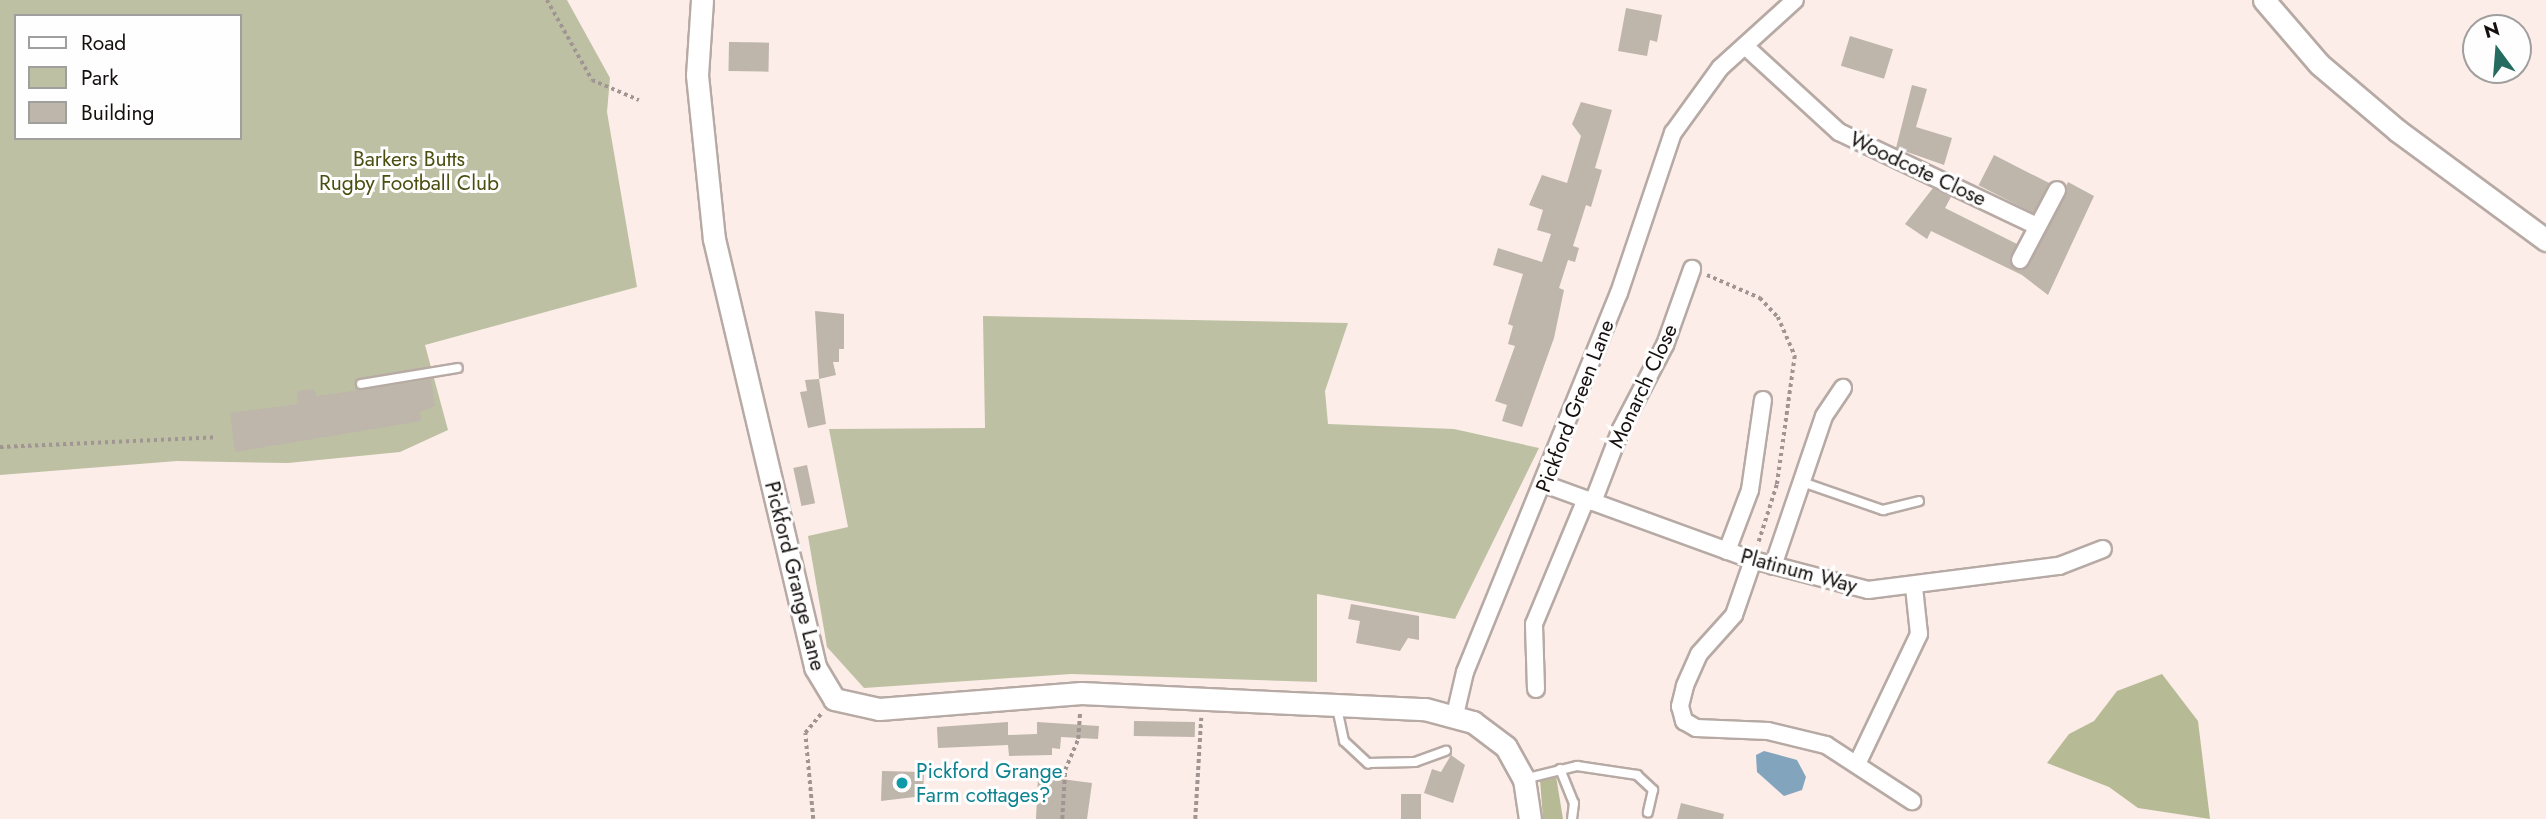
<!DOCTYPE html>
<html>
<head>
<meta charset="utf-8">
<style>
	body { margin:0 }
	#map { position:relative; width:2546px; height:819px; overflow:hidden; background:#fcede8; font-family:Jost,sans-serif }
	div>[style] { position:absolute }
	.green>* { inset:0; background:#bdc0a3 }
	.forest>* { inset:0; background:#b7bb95 }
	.water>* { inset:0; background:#82a4bd }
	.building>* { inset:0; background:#beb5ab; transform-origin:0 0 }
	.path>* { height:3.5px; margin-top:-1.75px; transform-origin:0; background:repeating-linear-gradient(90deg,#a09592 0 3.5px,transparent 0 7px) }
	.roads { filter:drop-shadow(2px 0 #b7aaa5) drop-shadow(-2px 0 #b7aaa5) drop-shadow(0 2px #b7aaa5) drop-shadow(0 -2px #b7aaa5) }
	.lane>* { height:8px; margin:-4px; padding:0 4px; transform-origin:4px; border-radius:4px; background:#fff }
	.street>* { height:16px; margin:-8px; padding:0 8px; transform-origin:8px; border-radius:8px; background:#fff }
	.secondary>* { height:21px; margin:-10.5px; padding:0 10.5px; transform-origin:10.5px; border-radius:10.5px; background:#fff }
	.dots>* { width:19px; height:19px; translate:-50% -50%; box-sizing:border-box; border:4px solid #fefefe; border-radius:50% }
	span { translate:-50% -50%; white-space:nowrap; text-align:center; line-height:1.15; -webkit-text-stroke:6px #fefefe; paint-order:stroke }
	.park-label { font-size:21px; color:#4b4e0f }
	.street-label { font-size:21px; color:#15100f }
	.culture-label { font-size:21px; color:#0d838f }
	.left { translate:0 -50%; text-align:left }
	.legend { position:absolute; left:14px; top:14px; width:228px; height:126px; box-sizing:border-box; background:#fefefe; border:2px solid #a19f9e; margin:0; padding:9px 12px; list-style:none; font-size:21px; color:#15100f }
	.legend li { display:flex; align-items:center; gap:14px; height:35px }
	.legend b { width:35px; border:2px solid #a19f9e }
	.north { position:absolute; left:2462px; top:14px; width:70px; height:70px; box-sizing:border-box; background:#fefefe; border:2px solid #a19f9e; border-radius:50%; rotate:344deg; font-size:19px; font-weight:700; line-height:28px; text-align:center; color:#15100f }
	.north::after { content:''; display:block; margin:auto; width:24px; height:32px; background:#256b5f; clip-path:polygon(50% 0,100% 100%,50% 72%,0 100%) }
</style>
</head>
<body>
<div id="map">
	<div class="green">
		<i style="clip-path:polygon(evenodd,0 0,567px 0,610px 78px,607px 112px,637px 287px,425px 345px,448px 430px,400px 452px,288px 463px,177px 461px,0 475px,0 0,16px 16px,240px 16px,240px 138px,16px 138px,16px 16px)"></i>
		<i style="clip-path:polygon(983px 316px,1348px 323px,1325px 391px,1328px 424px,1454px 429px,1539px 448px,1455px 619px,1317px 594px,1317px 682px,1071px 674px,864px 688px,827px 647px,808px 536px,848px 527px,829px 429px,985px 428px)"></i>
	</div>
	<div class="forest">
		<i style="clip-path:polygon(2162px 674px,2198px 721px,2210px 819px,2138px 808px,2109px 787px,2047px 763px,2069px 734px,2094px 721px,2117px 691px)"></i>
		<i style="clip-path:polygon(1556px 776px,1563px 819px,1543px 819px,1540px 780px)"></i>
	</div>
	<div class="water">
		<i style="clip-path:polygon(1764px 751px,1797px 760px,1806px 777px,1802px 790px,1784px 796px,1757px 772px,1756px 755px)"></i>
	</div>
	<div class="building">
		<i style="clip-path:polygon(1626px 8px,1662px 15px,1657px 42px,1650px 40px,1647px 56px,1618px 51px)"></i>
		<i style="left:1850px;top:36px;width:45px;height:31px;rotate:17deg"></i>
		<i style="left:729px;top:42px;width:40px;height:29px;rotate:1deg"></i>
		<i style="clip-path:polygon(1912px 85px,1927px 89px,1916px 127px,1952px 138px,1944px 165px,1896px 148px)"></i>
		<i style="clip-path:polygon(1581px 102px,1612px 110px,1595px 168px,1602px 170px,1591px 207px,1586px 205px,1573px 246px,1579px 248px,1575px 262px,1568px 260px,1559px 288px,1564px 290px,1554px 338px,1522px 427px,1502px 421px,1507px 405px,1495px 401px,1515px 346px,1508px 344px,1513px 326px,1508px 324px,1523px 274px,1493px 265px,1498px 248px,1542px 262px,1551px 234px,1537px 230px,1543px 210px,1529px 205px,1542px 175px,1567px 183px,1581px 136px,1572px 124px)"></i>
		<i style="left:1994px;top:155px;width:63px;height:34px;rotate:27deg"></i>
		<i style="clip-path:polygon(2068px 182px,2094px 196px,2048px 295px,2022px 275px,1931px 231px,1927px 239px,1905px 224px,1933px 188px,1951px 197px,1945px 208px,2017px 244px,2010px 261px,2021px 270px,2029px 265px)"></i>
		<i style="clip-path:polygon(815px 311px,844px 314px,844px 349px,839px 349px,839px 362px,833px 362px,836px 375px,819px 379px,826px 424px,808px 428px,800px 392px,807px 391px,805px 380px,819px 379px)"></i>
		<i style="clip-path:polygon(431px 380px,435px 406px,420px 412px,421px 421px,235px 452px,230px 413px,298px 404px,297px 391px,313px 389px,317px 396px)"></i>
		<i style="left:807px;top:465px;width:39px;height:14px;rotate:78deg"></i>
		<i style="clip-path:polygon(1351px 604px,1419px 616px,1419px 640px,1408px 638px,1400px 651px,1356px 643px,1360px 621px,1348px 619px)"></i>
		<i style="left:1134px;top:721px;width:61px;height:15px;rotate:1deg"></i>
		<i style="clip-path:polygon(1008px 722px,1008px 735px,1037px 734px,1037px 722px,1099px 726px,1098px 739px,1061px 737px,1060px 749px,1052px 748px,1052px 755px,1009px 756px,1008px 745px,938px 748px,937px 727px)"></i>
		<i style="clip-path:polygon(1451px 755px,1465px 765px,1453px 803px,1424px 793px,1432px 769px,1441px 772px)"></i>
		<i style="clip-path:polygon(882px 771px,924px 772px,923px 796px,881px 801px)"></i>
		<i style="clip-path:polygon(1038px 776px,1092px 783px,1087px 819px,1036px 819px)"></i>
		<i style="left:1401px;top:794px;width:20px;height:25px"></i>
		<i style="clip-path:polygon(1681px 803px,1724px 814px,1723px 819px,1677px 819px)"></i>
	</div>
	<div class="path">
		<i style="left:547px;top:0;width:92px;rotate:60.6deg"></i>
		<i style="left:592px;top:80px;width:51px;rotate:23.1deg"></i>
		<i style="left:1707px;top:275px;width:58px;rotate:23.5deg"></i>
		<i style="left:1760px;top:298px;width:26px;rotate:47deg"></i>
		<i style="left:1778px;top:317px;width:43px;rotate:66.4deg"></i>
		<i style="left:1795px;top:356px;width:130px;rotate:97.9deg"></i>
		<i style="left:1777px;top:485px;width:63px;rotate:107.6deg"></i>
		<i style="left:0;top:447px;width:217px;rotate:-2.6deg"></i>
		<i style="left:813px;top:819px;width:86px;rotate:-95.3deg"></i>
		<i style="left:805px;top:733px;width:26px;rotate:-50deg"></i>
		<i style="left:1062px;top:819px;width:49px;rotate:-86.5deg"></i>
		<i style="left:1065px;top:770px;width:34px;rotate:-67deg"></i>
		<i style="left:1078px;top:739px;width:27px;rotate:-86deg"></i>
		<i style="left:1195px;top:819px;width:101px;rotate:-86.6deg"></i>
	</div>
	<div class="roads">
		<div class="lane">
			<i style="left:361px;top:384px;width:98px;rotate:-9.4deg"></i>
			<i style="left:1805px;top:483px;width:83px;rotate:19.1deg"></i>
			<i style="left:1883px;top:510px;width:37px;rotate:-14deg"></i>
			<i style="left:1337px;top:708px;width:34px;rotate:78deg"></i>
			<i style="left:1344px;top:741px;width:33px;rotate:43deg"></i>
			<i style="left:1368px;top:763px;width:47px;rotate:-1.2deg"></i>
			<i style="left:1415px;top:762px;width:33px;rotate:-20deg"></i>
			<i style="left:1560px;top:769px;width:37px;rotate:68deg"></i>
			<i style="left:1574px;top:803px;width:16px;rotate:97deg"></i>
			<i style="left:1524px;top:779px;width:55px;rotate:-13.8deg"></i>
			<i style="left:1577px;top:766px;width:61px;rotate:8.5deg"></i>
			<i style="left:1637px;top:775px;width:22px;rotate:43deg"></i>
			<i style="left:1653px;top:790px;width:23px;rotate:103deg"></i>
		</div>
		<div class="street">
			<i style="left:1745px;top:46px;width:127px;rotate:42.5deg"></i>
			<i style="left:1839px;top:132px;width:219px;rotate:25.4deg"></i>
			<i style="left:2020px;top:260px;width:79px;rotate:-62.1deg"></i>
			<i style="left:1544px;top:484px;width:222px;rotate:20deg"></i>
			<i style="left:1753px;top:560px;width:119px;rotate:14.6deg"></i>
			<i style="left:1868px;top:590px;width:193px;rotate:-7.2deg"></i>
			<i style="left:2059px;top:566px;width:47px;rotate:-21.1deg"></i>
			<i style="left:1593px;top:502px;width:78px;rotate:-69deg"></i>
			<i style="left:1621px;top:429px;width:95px;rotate:-62.4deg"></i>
			<i style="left:1665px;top:345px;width:81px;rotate:-70.4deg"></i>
			<i style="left:1727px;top:551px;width:65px;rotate:-69.3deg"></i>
			<i style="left:1750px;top:490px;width:91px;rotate:-81.8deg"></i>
			<i style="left:1753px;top:560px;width:58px;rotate:109.1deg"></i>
			<i style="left:1734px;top:615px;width:52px;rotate:131.9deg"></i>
			<i style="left:1699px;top:654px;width:35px;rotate:114deg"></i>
			<i style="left:1685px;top:686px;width:21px;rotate:104deg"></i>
			<i style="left:1680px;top:706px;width:16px;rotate:75deg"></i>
			<i style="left:1684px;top:721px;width:14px;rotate:30deg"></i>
			<i style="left:1696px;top:728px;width:72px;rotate:2.4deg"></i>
			<i style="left:1768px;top:731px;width:60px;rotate:13.6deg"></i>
			<i style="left:1826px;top:745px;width:103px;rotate:33.1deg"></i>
			<i style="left:1773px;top:566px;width:158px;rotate:-71.2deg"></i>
			<i style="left:1824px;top:416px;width:34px;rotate:-56deg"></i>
			<i style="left:1536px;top:689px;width:65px;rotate:-91.8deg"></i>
			<i style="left:1534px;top:624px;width:135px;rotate:-67.4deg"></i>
			<i style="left:1455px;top:715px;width:44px;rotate:-76.9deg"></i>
			<i style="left:1465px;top:672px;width:409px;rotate:-67.9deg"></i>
			<i style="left:1619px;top:293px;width:169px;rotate:-71.4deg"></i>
			<i style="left:1673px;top:133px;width:80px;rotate:-54.1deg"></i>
			<i style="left:1720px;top:68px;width:101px;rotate:-42.2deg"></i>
			<i style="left:1858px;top:762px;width:142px;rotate:-64.5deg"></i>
			<i style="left:1919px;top:634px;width:47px;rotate:-96.1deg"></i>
		</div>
		<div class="secondary">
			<i style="left:702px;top:0;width:75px;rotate:93.8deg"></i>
			<i style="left:697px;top:75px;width:165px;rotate:84.1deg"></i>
			<i style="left:714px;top:239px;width:440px;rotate:76.7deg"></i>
			<i style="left:815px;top:667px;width:37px;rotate:59deg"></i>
			<i style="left:834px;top:699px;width:46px;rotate:12.5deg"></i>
			<i style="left:879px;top:709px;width:203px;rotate:-4.5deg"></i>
			<i style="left:1081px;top:693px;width:344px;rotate:2.7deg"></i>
			<i style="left:1425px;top:709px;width:50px;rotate:15.2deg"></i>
			<i style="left:1473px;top:722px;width:41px;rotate:37.1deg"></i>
			<i style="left:1506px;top:747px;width:37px;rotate:61deg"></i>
			<i style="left:1524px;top:779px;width:40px;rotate:81.5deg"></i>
			<i style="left:2264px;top:0;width:84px;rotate:49.3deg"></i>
			<i style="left:2319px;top:64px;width:104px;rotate:40.3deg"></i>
			<i style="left:2398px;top:131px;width:184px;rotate:36.4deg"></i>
		</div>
	</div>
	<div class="dots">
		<i style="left:902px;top:783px;background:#0f9aa8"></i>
	</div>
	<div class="park-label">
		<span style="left:409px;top:171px">Barkers Butts<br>Rugby Football Club</span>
	</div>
	<div class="street-label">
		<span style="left:1918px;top:169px;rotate:25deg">Woodcote Close</span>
		<span style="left:1643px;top:386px;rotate:-65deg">Monarch Close</span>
		<span style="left:1575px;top:406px;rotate:-69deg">Pickford Green Lane</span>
		<span style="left:1799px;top:571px;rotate:15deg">Platinum Way</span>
		<span style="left:795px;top:576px;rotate:76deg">Pickford Grange Lane</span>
	</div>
	<div class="culture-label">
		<span class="left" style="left:916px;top:783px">Pickford Grange<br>Farm cottages?</span>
	</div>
	<ul class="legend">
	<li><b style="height:9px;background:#fff"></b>Road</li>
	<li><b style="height:19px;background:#bdc0a3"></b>Park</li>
	<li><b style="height:19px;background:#beb5ab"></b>Building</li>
	</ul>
	<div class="north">N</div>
</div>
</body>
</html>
